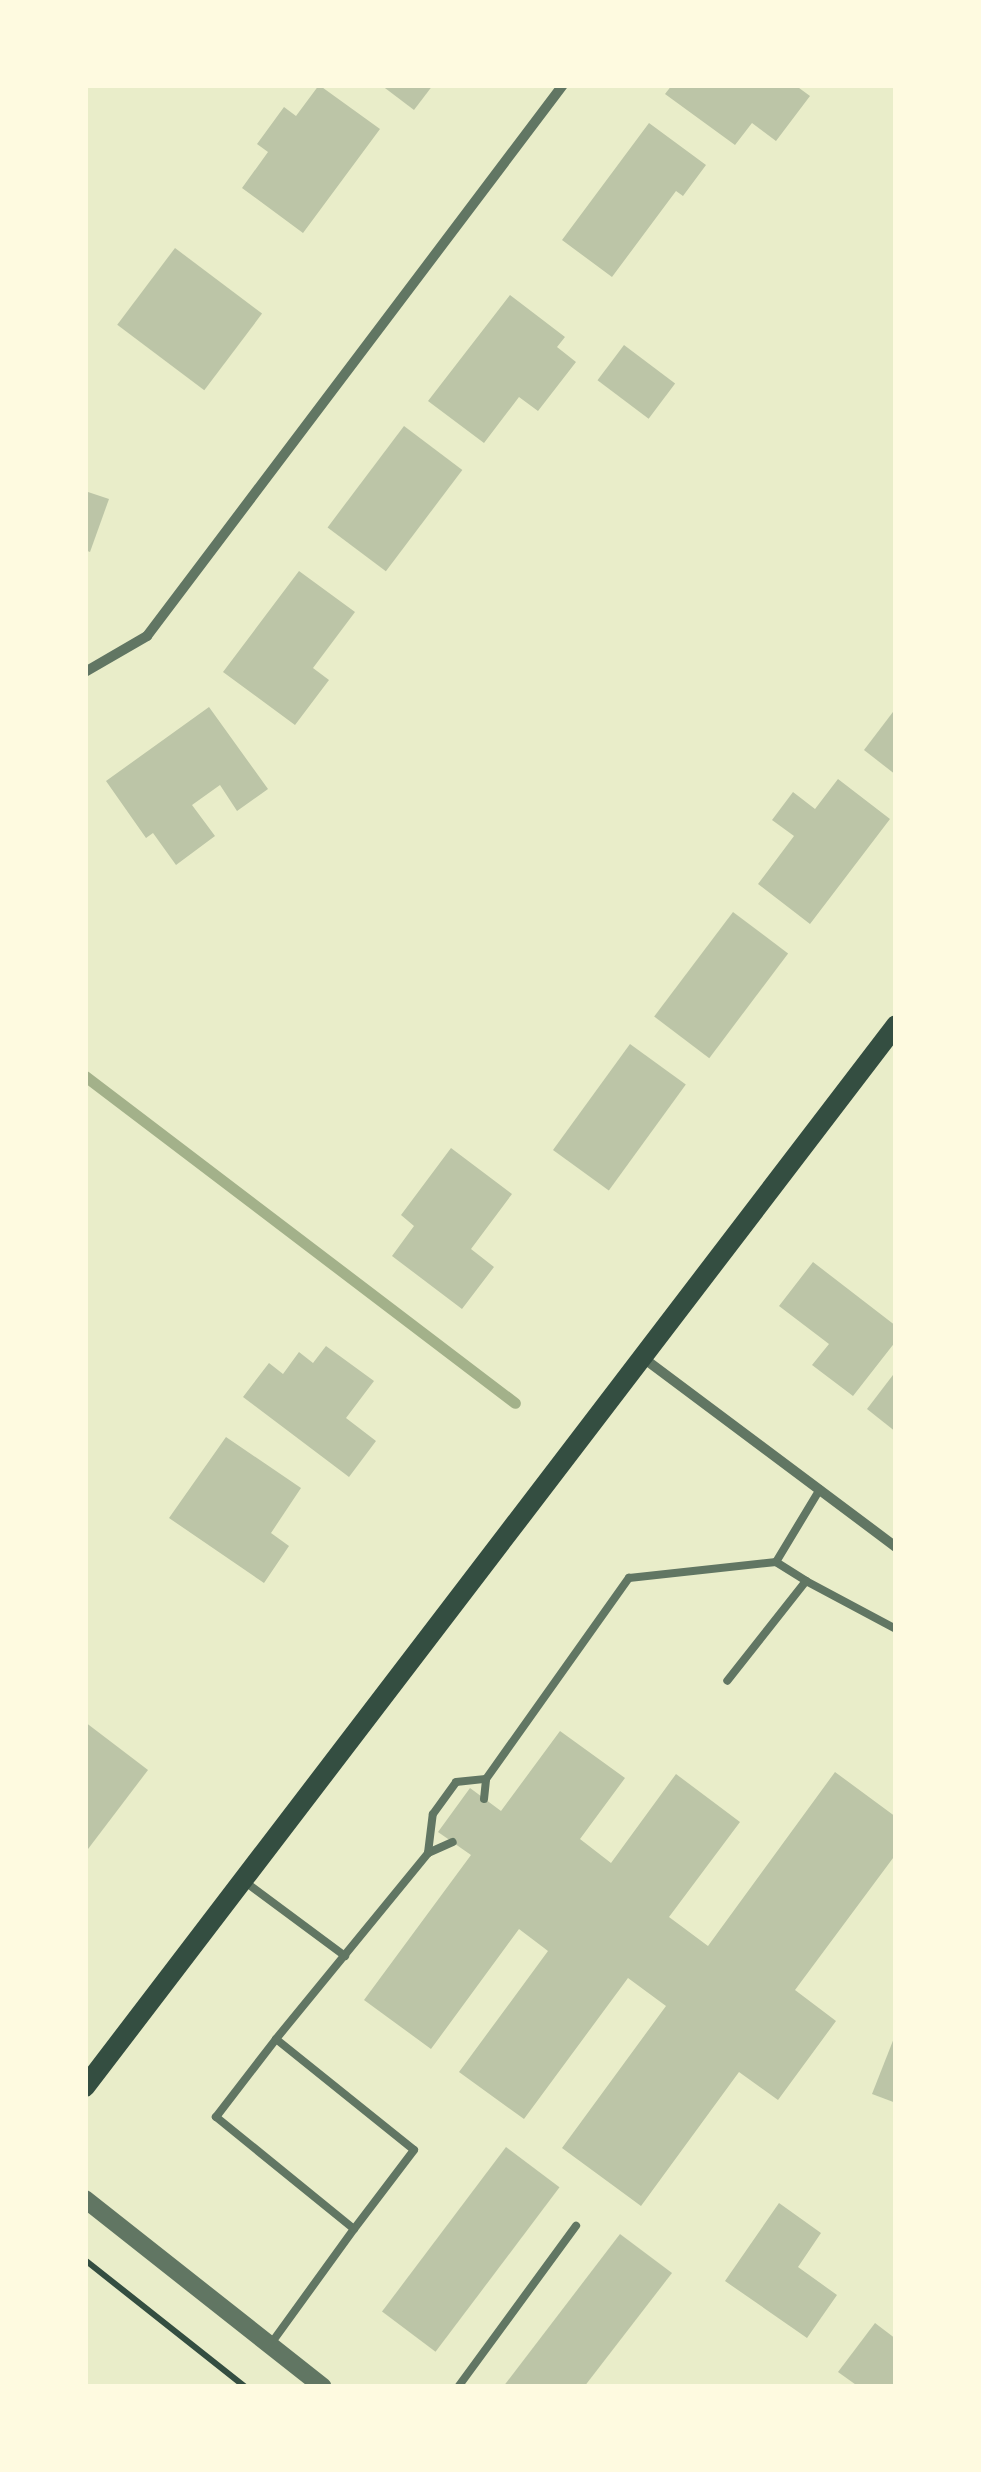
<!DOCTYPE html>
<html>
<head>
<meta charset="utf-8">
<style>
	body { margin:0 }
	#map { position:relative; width:981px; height:2472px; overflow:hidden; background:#e9edc9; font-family:Barlow,sans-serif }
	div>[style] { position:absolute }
	.stream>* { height:11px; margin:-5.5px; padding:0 5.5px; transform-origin:5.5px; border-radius:5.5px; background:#a3b18a }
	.building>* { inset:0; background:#bcc5a7; transform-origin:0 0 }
	.path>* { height:6px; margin:-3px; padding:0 3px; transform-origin:3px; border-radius:3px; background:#344e41 }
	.service>* { height:8px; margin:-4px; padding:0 4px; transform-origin:4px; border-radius:4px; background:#617663 }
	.minor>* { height:10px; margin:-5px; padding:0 5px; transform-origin:5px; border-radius:5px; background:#617663 }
	.tertiary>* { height:18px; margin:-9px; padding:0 9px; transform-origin:9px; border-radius:9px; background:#617663 }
	.secondary>* { height:20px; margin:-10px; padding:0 10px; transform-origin:10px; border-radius:10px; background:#344e41 }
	span { translate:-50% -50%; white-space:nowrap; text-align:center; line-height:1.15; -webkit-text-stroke:10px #fefae0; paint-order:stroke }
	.frame { position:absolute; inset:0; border:88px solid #fefae0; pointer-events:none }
</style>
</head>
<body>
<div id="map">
	<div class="stream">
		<i style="left:85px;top:1076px;width:540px;rotate:37.25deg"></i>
	</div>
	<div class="building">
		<i style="clip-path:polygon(319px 85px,380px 129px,303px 233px,242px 188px,268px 152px,257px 144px,284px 107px,296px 116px)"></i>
		<i style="clip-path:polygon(381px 85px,433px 85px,414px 110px)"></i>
		<i style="clip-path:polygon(672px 85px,795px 85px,810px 96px,776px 141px,752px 123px,735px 145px,665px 94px)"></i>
		<i style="clip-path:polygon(649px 123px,706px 165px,683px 196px,676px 191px,612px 277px,562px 240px)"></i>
		<i style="left:175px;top:248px;width:109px;height:96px;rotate:37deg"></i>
		<i style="clip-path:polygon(510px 295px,565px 337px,557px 347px,576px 362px,538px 411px,519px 397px,484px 443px,428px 401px)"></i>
		<i style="left:624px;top:345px;width:64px;height:44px;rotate:37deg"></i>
		<i style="left:404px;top:426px;width:73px;height:127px;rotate:37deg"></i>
		<i style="clip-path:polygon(85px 491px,109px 499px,90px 552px,85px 550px)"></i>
		<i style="clip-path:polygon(299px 571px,355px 612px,313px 668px,329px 680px,295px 725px,223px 672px)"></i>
		<i style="clip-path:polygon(209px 707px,268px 789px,237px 811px,220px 785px,192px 805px,215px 836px,176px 865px,153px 833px,146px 838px,106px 781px)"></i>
		<i style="clip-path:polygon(896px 708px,896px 775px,864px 750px)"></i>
		<i style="clip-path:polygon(838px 779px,890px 819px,810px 924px,758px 884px,794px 836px,772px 820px,793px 792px,815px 809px)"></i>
		<i style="left:733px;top:912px;width:69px;height:131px;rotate:37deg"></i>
		<i style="left:630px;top:1044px;width:69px;height:131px;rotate:36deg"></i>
		<i style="clip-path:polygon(451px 1148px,512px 1194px,471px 1249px,494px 1267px,462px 1309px,392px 1256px,414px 1226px,401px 1215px)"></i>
		<i style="clip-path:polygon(813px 1262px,896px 1326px,896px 1341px,853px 1396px,812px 1365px,829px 1344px,779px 1306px)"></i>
		<i style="clip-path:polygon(326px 1346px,374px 1381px,346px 1418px,376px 1441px,349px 1477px,243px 1397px,269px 1363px,283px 1374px,299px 1352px,313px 1363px)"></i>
		<i style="clip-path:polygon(896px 1371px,896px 1432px,867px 1409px)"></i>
		<i style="clip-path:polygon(226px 1437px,301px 1488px,271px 1533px,289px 1546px,264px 1583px,169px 1518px)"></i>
		<i style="clip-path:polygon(85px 1722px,148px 1770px,85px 1853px)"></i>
		<i style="clip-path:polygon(560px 1731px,625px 1778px,580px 1839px,611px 1863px,676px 1774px,740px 1822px,669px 1917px,708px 1946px,835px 1772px,896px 1817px,896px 1854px,795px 1990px,836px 2021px,778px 2100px,739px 2072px,641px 2206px,562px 2148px,666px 2006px,628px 1978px,524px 2119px,459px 2072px,548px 1951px,519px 1929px,431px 2049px,364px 2000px,471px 1855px,438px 1832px,470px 1788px,501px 1811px)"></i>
		<i style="clip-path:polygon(896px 2033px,896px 2103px,872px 2094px)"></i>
		<i style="left:506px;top:2147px;width:67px;height:206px;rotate:37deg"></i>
		<i style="clip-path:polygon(779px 2203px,821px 2233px,798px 2267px,837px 2295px,807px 2338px,725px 2281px)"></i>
		<i style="clip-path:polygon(620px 2234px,672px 2273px,584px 2387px,503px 2387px)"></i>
		<i style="clip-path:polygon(875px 2323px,896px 2339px,896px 2387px,859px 2387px,838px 2372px)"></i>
	</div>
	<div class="path">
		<i style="left:85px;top:2260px;width:204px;rotate:38.4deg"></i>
	</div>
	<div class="service">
		<i style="left:776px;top:1562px;width:85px;rotate:-58.9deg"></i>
		<i style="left:806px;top:1581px;width:102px;rotate:28.1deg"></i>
		<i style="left:484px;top:1799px;width:20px;rotate:-84deg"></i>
		<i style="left:428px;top:1853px;width:27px;rotate:-24deg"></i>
		<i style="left:244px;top:1881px;width:126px;rotate:36.6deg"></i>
		<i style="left:276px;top:2039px;width:240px;rotate:-50.7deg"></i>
		<i style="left:428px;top:1853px;width:39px;rotate:-83deg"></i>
		<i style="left:433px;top:1814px;width:39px;rotate:-54deg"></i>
		<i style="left:456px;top:1782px;width:30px;rotate:-6deg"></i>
		<i style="left:486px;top:1779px;width:247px;rotate:-54.6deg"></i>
		<i style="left:629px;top:1578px;width:148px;rotate:-6.2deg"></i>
		<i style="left:776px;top:1562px;width:36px;rotate:32deg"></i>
		<i style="left:806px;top:1581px;width:127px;rotate:128.3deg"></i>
		<i style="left:270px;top:2345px;width:143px;rotate:-54.1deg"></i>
		<i style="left:354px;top:2229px;width:178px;rotate:-140.9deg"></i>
		<i style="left:216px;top:2117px;width:98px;rotate:-52.4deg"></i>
		<i style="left:276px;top:2039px;width:177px;rotate:38.8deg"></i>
		<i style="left:414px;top:2150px;width:99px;rotate:127.2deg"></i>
		<i style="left:458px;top:2387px;width:200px;rotate:-53.8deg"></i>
	</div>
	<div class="minor">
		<i style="left:85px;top:672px;width:72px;rotate:-30.1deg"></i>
		<i style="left:147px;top:636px;width:690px;rotate:-52.95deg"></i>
		<i style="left:646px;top:1360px;width:312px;rotate:36.8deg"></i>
	</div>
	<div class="tertiary">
		<i style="left:85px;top:2199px;width:303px;rotate:38.3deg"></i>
	</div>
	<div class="secondary">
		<i style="left:85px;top:2087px;width:1336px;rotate:-52.63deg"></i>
	</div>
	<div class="frame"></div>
</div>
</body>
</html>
